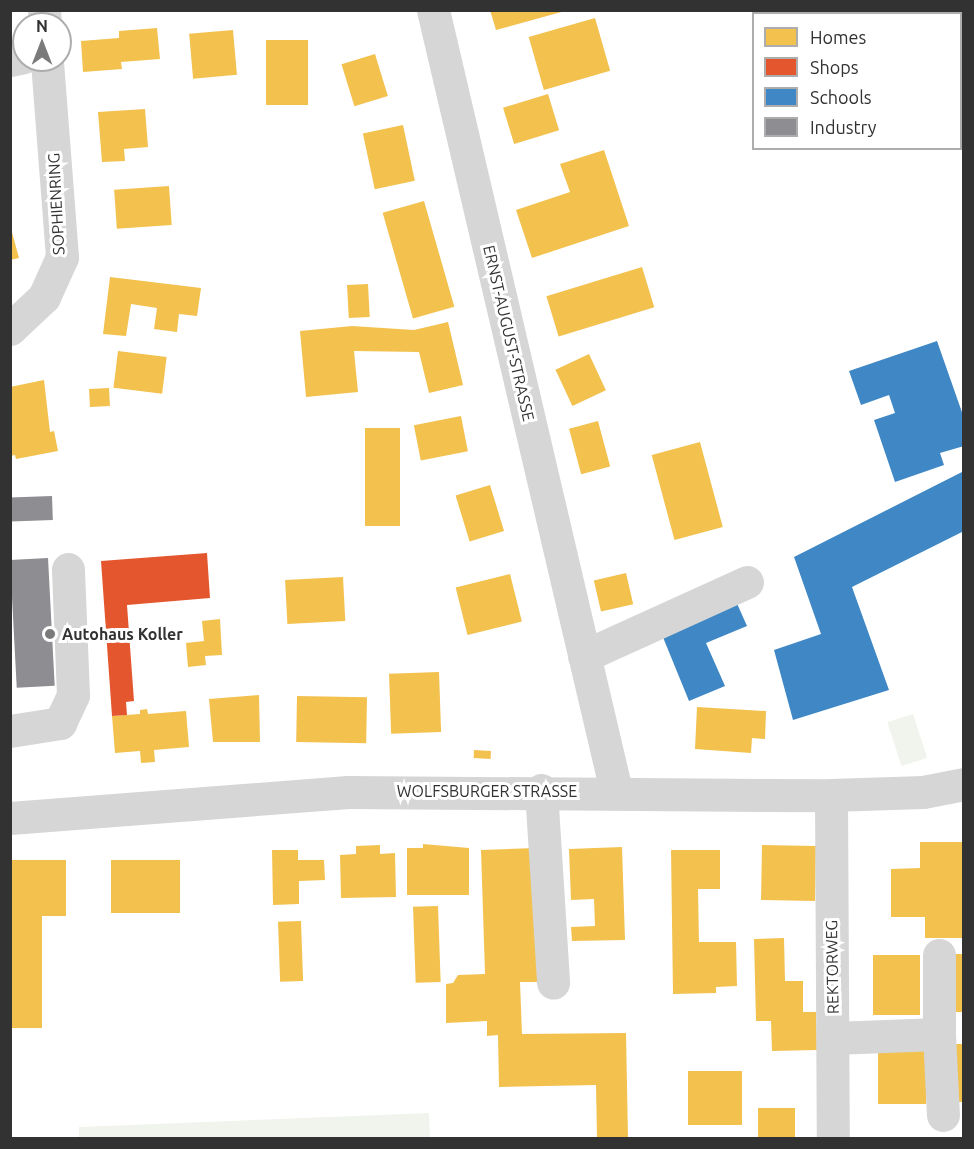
<!DOCTYPE html>
<html>
<head>
<meta charset="utf-8">
<style>
	body { margin:0 }
	#map { position:relative; width:974px; height:1149px; overflow:hidden; background:#fff; font-family:Ubuntu,sans-serif }
	div>[style] { position:absolute }
	.green>* { inset:0; background:#f0f4ed; transform-origin:0 0 }
	.homes>* { inset:0; background:#f2c14e; transform-origin:0 0 }
	.shops>* { inset:0; background:#e4572e }
	.schools>* { inset:0; background:#3f88c5 }
	.industry>* { inset:0; background:#8d8d92; transform-origin:0 0 }
	.minor>* { height:33px; margin:-16.5px; padding:0 16.5px; transform-origin:16.5px; border-radius:16.5px; background:#d6d6d6 }
	.dots>* { width:16px; height:16px; translate:-50% -50%; box-sizing:border-box; border:3px solid #fff; border-radius:50% }
	span { translate:-50% -50%; white-space:nowrap; text-align:center; line-height:1.15; -webkit-text-stroke:6px #fff; paint-order:stroke }
	.street-label { font-size:16px; color:#323232 }
	.poi-label { font-size:16px; color:#323232; font-weight:700 }
	.left { translate:0 -50%; text-align:left }
	.frame { position:absolute; inset:0; border:12px solid #323232; pointer-events:none }
	.legend { position:absolute; left:752px; top:12px; width:210px; height:138px; box-sizing:border-box; background:#fff; border:2px solid #adadad; margin:0; padding:8px 10px; list-style:none; font-size:18px; color:#323232 }
	.legend li { display:flex; align-items:center; gap:12px; height:30px }
	.legend b { width:30px; border:2px solid #adadad }
	.north { position:absolute; left:12px; top:12px; width:60px; height:60px; box-sizing:border-box; background:#fff; border:2px solid #adadad; border-radius:50%; rotate:0deg; font-size:16px; font-weight:700; line-height:24px; text-align:center; color:#323232 }
	.north::after { content:''; display:block; margin:auto; width:21px; height:27px; background:#7a7a7a; clip-path:polygon(50% 0,100% 100%,50% 72%,0 100%) }
</style>
</head>
<body>
<div id="map">
	<div class="green">
		<i style="left:913px;top:714px;width:46px;height:27px;rotate:72deg"></i>
		<i style="clip-path:polygon(429px 1113px,430px 1138px,79px 1138px,79px 1127px)"></i>
	</div>
	<div class="homes">
		<i style="clip-path:polygon(490px 10px,565px 10px,565px 11px,496px 30px)"></i>
		<i style="left:595px;top:18px;width:55px;height:69px;rotate:74deg"></i>
		<i style="clip-path:polygon(157px 28px,160px 59px,121px 62px,122px 69px,83px 72px,81px 41px,119px 38px,119px 31px)"></i>
		<i style="left:233px;top:30px;width:45px;height:44px;rotate:85deg"></i>
		<i style="left:266px;top:40px;width:42px;height:65px"></i>
		<i style="left:375px;top:54px;width:44px;height:35px;rotate:73deg"></i>
		<i style="left:548px;top:94px;width:38px;height:47px;rotate:73deg"></i>
		<i style="clip-path:polygon(145px 109px,148px 147px,124px 149px,125px 161px,102px 162px,98px 112px)"></i>
		<i style="left:403px;top:125px;width:57px;height:41px;rotate:78deg"></i>
		<i style="clip-path:polygon(604px 150px,629px 226px,532px 258px,516px 210px,570px 192px,560px 164px)"></i>
		<i style="left:169px;top:186px;width:39px;height:55px;rotate:86deg"></i>
		<i style="left:424px;top:201px;width:110px;height:43px;rotate:74deg"></i>
		<i style="clip-path:polygon(10px 225px,19px 258px,10px 260px)"></i>
		<i style="left:642px;top:267px;width:42px;height:100px;rotate:73deg"></i>
		<i style="clip-path:polygon(110px 277px,201px 288px,197px 316px,179px 314px,177px 332px,154px 329px,157px 308px,131px 304px,126px 336px,103px 334px)"></i>
		<i style="left:368px;top:284px;width:33px;height:21px;rotate:87deg"></i>
		<i style="clip-path:polygon(448px 322px,463px 385px,429px 393px,419px 352px,354px 351px,358px 392px,306px 397px,300px 331px,352px 326px,414px 330px)"></i>
		<i style="left:118px;top:351px;width:49px;height:37px;rotate:7deg"></i>
		<i style="left:589px;top:354px;width:40px;height:37px;rotate:65deg"></i>
		<i style="clip-path:polygon(44px 380px,50px 432px,54px 431px,58px 451px,16px 459px,15px 455px,10px 456px,10px 387px)"></i>
		<i style="left:109px;top:388px;width:18px;height:20px;rotate:87deg"></i>
		<i style="left:461px;top:416px;width:36px;height:48px;rotate:79deg"></i>
		<i style="left:598px;top:421px;width:47px;height:30px;rotate:75deg"></i>
		<i style="left:365px;top:428px;width:35px;height:98px"></i>
		<i style="left:700px;top:442px;width:88px;height:50px;rotate:75deg"></i>
		<i style="left:490px;top:485px;width:48px;height:36px;rotate:73deg"></i>
		<i style="left:626px;top:573px;width:32px;height:33px;rotate:77deg"></i>
		<i style="left:510px;top:574px;width:49px;height:56px;rotate:76deg"></i>
		<i style="left:343px;top:577px;width:44px;height:58px;rotate:87deg"></i>
		<i style="clip-path:polygon(220px 619px,222px 655px,205px 656px,206px 665px,188px 667px,186px 643px,204px 641px,202px 621px)"></i>
		<i style="left:439px;top:672px;width:60px;height:50px;rotate:88deg"></i>
		<i style="clip-path:polygon(259px 695px,260px 742px,213px 742px,209px 699px)"></i>
		<i style="left:297px;top:696px;width:70px;height:46px;rotate:1deg"></i>
		<i style="clip-path:polygon(697px 707px,766px 711px,765px 739px,752px 738px,751px 753px,695px 749px)"></i>
		<i style="clip-path:polygon(147px 709px,148px 714px,186px 711px,189px 747px,154px 750px,155px 762px,141px 763px,140px 751px,115px 753px,112px 716px,140px 714px,140px 710px)"></i>
		<i style="left:474px;top:750px;width:17px;height:8px;rotate:3deg"></i>
		<i style="clip-path:polygon(920px 842px,964px 842px,964px 938px,925px 938px,925px 917px,891px 917px,891px 869px,920px 868px)"></i>
		<i style="clip-path:polygon(423px 844px,469px 848px,469px 895px,407px 895px,407px 848px,423px 848px)"></i>
		<i style="clip-path:polygon(380px 845px,380px 854px,395px 853px,396px 897px,341px 898px,340px 855px,356px 854px,356px 846px)"></i>
		<i style="left:762px;top:845px;width:54px;height:55px;rotate:1deg"></i>
		<i style="clip-path:polygon(622px 847px,625px 940px,572px 941px,571px 927px,595px 926px,594px 899px,571px 900px,569px 849px)"></i>
		<i style="clip-path:polygon(535px 848px,539px 982px,520px 982px,522px 1034px,626px 1033px,628px 1138px,597px 1138px,596px 1085px,499px 1087px,498px 1035px,487px 1036px,487px 1021px,446px 1023px,446px 984px,453px 983px,458px 975px,485px 974px,481px 850px)"></i>
		<i style="clip-path:polygon(272px 850px,298px 850px,298px 860px,324px 860px,325px 880px,299px 881px,299px 904px,273px 905px)"></i>
		<i style="clip-path:polygon(671px 850px,720px 850px,720px 889px,698px 889px,699px 942px,736px 942px,737px 986px,716px 987px,716px 993px,673px 994px)"></i>
		<i style="clip-path:polygon(10px 860px,66px 860px,66px 916px,42px 916px,42px 1028px,10px 1028px)"></i>
		<i style="left:111px;top:860px;width:69px;height:53px"></i>
		<i style="left:438px;top:906px;width:76px;height:25px;rotate:88deg"></i>
		<i style="left:301px;top:921px;width:60px;height:23px;rotate:88deg"></i>
		<i style="clip-path:polygon(784px 938px,785px 981px,803px 981px,803px 1012px,816px 1012px,817px 1050px,772px 1051px,771px 1021px,756px 1021px,754px 939px)"></i>
		<i style="left:964px;top:954px;width:58px;height:13px;rotate:90deg"></i>
		<i style="left:873px;top:955px;width:47px;height:60px"></i>
		<i style="left:956px;top:1044px;width:8px;height:58px"></i>
		<i style="left:878px;top:1045px;width:48px;height:59px"></i>
		<i style="left:688px;top:1071px;width:54px;height:54px"></i>
		<i style="left:758px;top:1108px;width:37px;height:30px"></i>
	</div>
	<div class="shops">
		<i style="clip-path:polygon(207px 553px,210px 598px,127px 605px,134px 701px,126px 702px,127px 715px,112px 716px,101px 561px)"></i>
	</div>
	<div class="schools">
		<i style="clip-path:polygon(937px 341px,964px 418px,964px 446px,940px 453px,944px 465px,895px 482px,874px 420px,895px 413px,889px 395px,861px 405px,849px 371px)"></i>
		<i style="clip-path:polygon(964px 471px,964px 531px,852px 587px,889px 690px,793px 720px,774px 650px,821px 634px,794px 557px)"></i>
		<i style="clip-path:polygon(735px 599px,747px 626px,706px 643px,725px 686px,689px 701px,660px 630px)"></i>
	</div>
	<div class="industry">
		<i style="left:52px;top:496px;width:24px;height:42px;rotate:88deg"></i>
		<i style="left:48px;top:558px;width:128px;height:38px;rotate:87deg"></i>
	</div>
	<div class="minor">
		<i style="left:44px;top:10px;width:14px;rotate:86deg"></i>
		<i style="left:433px;top:10px;width:802px;rotate:76.81deg"></i>
		<i style="left:10px;top:60px;width:14px;rotate:-12deg"></i>
		<i style="left:10px;top:329px;width:47px;rotate:-43.3deg"></i>
		<i style="left:44px;top:297px;width:44px;rotate:-65.8deg"></i>
		<i style="left:62px;top:257px;width:198px;rotate:-94.4deg"></i>
		<i style="left:584px;top:656px;width:179px;rotate:-24.4deg"></i>
		<i style="left:10px;top:731px;width:51px;rotate:-9.1deg"></i>
		<i style="left:60px;top:723px;width:31px;rotate:-65deg"></i>
		<i style="left:73px;top:695px;width:126px;rotate:-92.3deg"></i>
		<i style="left:541px;top:790px;width:193px;rotate:86.4deg"></i>
		<i style="left:831px;top:795px;width:343px;rotate:89.7deg"></i>
		<i style="left:10px;top:818px;width:339px;rotate:-4.4deg"></i>
		<i style="left:348px;top:792px;width:483px;rotate:0.4deg"></i>
		<i style="left:831px;top:795px;width:92px;rotate:-1.9deg"></i>
		<i style="left:923px;top:792px;width:42px;rotate:-11deg"></i>
		<i style="left:939px;top:955px;width:79px;rotate:90deg"></i>
		<i style="left:833px;top:1038px;width:106px;rotate:-2.2deg"></i>
		<i style="left:939px;top:1034px;width:81px;rotate:87.2deg"></i>
	</div>
	<div class="dots">
		<i style="left:50px;top:634px;background:#7a7a7a"></i>
	</div>
	<div class="street-label">
		<span style="left:56px;top:204px;rotate:-93deg">SOPHIENRING</span>
		<span style="left:509px;top:333px;rotate:77deg">ERNST-AUGUST-STRASSE</span>
		<span style="left:487px;top:791px">WOLFSBURGER STRASSE</span>
		<span style="left:832px;top:967px;rotate:-91deg">REKTORWEG</span>
	</div>
	<div class="poi-label">
		<span class="left" style="left:62px;top:634px">Autohaus Koller</span>
	</div>
	<div class="frame"></div>
	<ul class="legend">
	<li><b style="height:16px;background:#f2c14e"></b>Homes</li>
	<li><b style="height:16px;background:#e4572e"></b>Shops</li>
	<li><b style="height:16px;background:#3f88c5"></b>Schools</li>
	<li><b style="height:16px;background:#8d8d92"></b>Industry</li>
	</ul>
	<div class="north">N</div>
</div>
</body>
</html>
